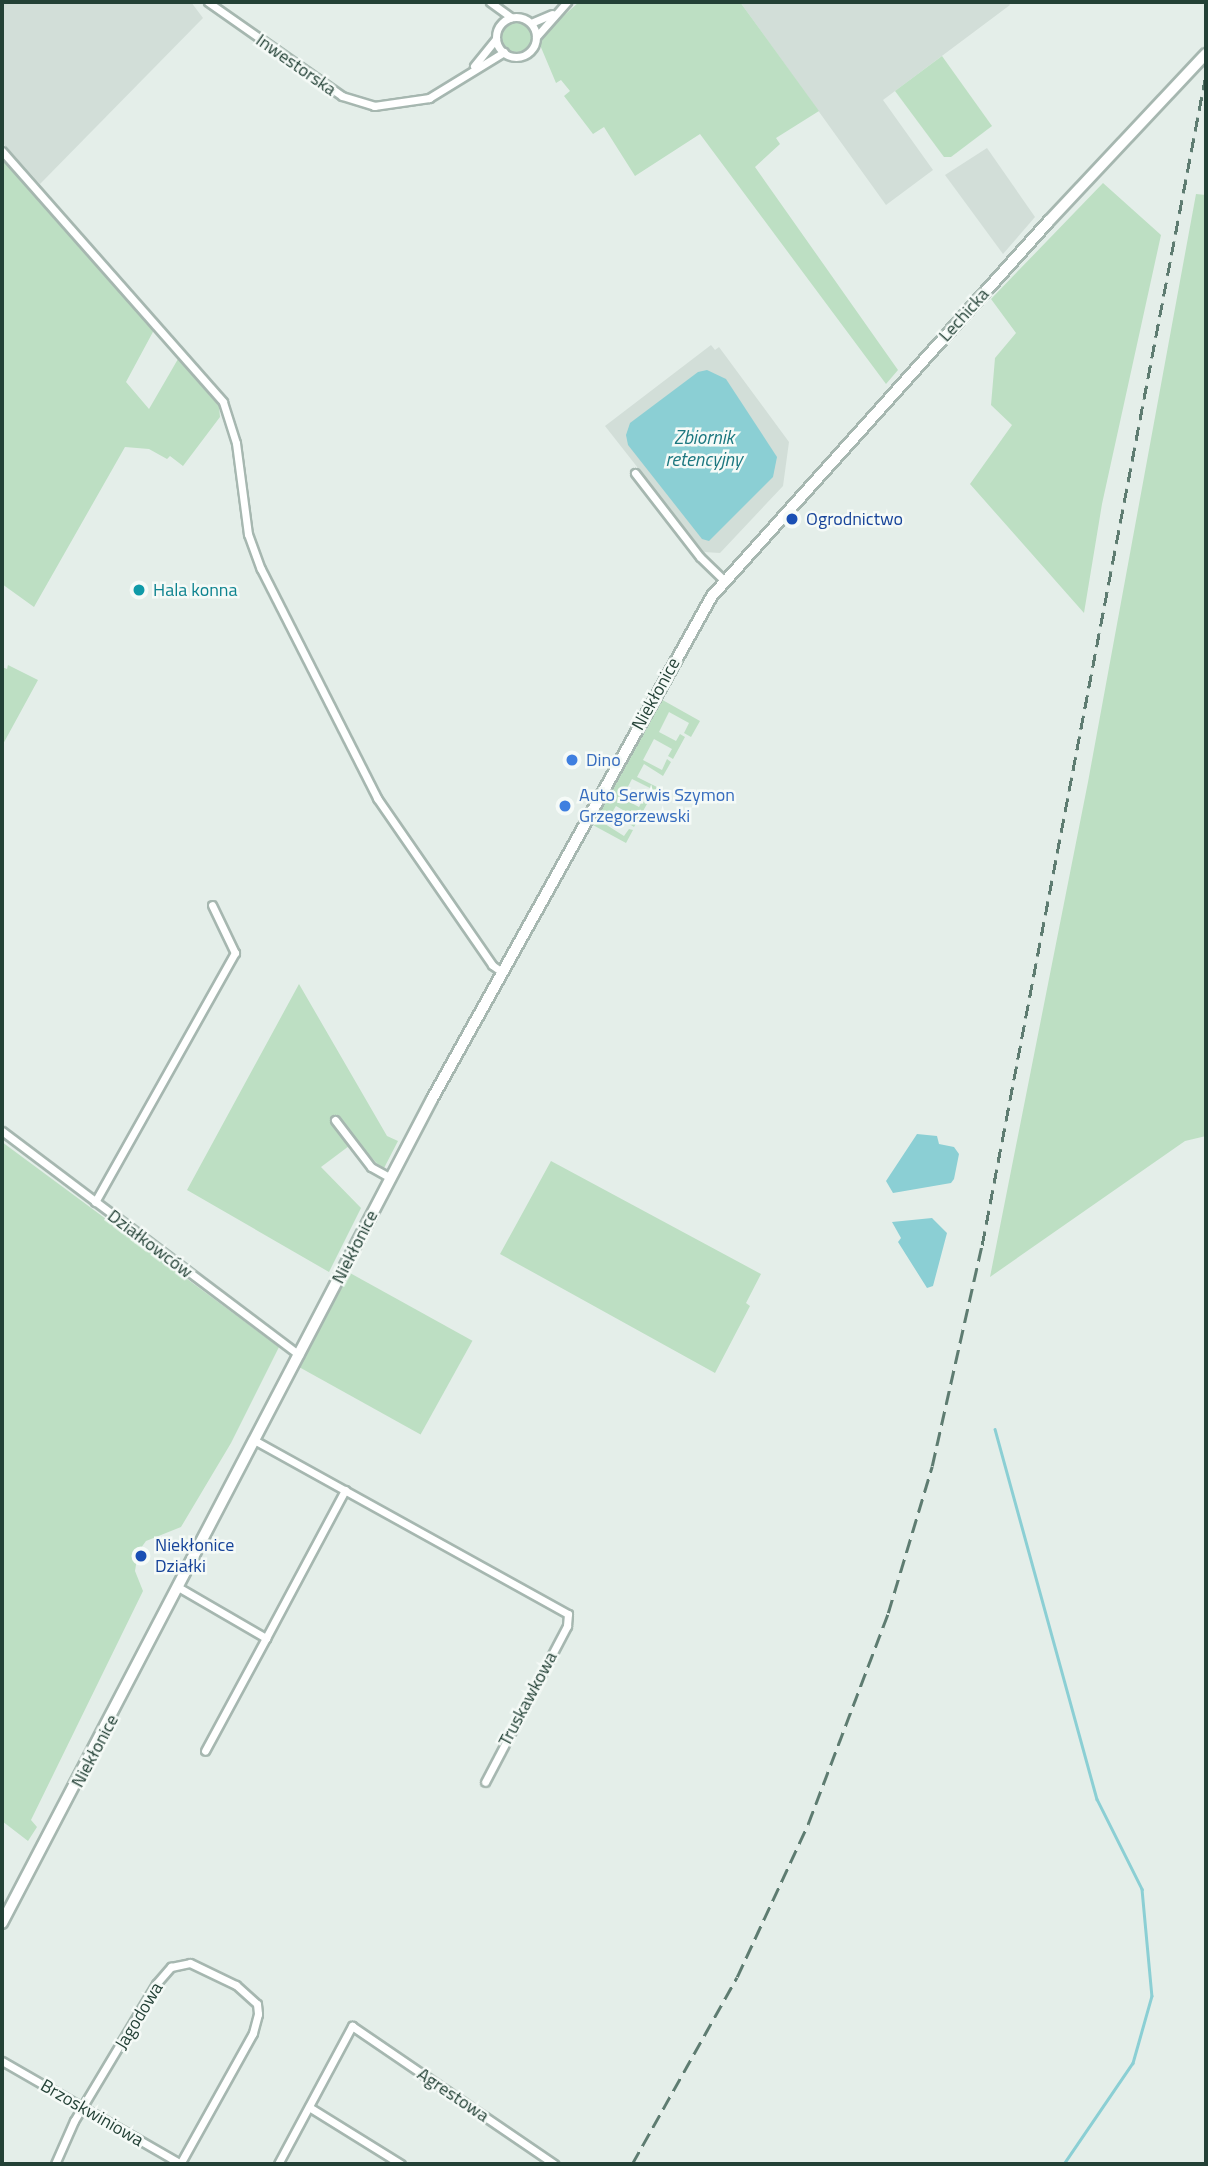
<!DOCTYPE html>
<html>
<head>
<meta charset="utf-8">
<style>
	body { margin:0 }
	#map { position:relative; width:1208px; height:2166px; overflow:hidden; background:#e4eee9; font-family:"Titillium Web",sans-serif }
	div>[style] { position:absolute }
	.built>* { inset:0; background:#d2ded8 }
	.green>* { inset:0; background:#bddfc3; transform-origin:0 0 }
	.round { border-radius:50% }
	.water>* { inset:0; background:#8bcfd4 }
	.stream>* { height:2.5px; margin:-1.25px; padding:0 1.25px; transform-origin:1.25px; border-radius:1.25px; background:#8bcfd4 }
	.roads { filter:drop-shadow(2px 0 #a6b7b0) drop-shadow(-2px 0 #a6b7b0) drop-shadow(0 2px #a6b7b0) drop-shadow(0 -2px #a6b7b0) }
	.street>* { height:7px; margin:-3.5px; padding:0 3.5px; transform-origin:3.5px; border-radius:3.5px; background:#fff }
	.street>.ring { margin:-3.5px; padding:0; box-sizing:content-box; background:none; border:7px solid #fff; border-radius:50% }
	.secondary>* { height:10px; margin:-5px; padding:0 5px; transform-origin:5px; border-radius:5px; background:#fff }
	.rail>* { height:2.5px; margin-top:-1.25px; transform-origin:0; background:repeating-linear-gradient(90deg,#5e7c71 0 14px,transparent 0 21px) }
	.dots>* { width:19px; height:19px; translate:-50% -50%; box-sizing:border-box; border:4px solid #f5faf7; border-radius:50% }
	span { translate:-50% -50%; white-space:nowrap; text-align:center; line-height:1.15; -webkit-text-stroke:5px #f5faf7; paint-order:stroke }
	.street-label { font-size:18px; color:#234136 }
	.transit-label { font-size:18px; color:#164399 }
	.left { translate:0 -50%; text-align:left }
	.culture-label { font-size:18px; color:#0d838f }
	.shop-label { font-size:18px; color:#366cbe }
	.water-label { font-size:19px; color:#1b777f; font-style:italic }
	.frame { position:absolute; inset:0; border:4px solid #234136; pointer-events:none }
</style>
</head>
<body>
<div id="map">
	<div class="built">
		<i style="clip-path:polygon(2px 2px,191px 2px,203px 18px,40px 184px,2px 142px)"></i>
		<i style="clip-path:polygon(740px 2px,1008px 2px,1010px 5px,883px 100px,933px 170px,886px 205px)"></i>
		<i style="clip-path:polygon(987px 148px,1035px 217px,1003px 254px,945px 175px)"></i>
		<i style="clip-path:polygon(711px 345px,715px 350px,719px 347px,789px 442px,783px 486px,720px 553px,704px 552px,605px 426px)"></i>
	</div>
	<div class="green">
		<i style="clip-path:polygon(579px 2px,740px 2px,819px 111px,776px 138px,780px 144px,755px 167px,898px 370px,886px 384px,700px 134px,635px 176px,604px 127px,593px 134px,564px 96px,570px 91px,561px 80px,556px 83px,540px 45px,543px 34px)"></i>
		<i class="round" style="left:500px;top:20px;width:32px;height:32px"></i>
		<i style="clip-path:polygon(942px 56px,992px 126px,951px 157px,944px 157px,895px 91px)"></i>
		<i style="clip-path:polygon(2px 159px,154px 330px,126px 382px,149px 409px,178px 359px,219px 406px,220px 417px,183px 466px,170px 456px,167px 459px,149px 449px,125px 447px,34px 607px,2px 584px)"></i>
		<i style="clip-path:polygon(1103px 183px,1161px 235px,1102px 504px,1084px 613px,970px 484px,1012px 425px,991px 405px,995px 358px,1016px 333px,991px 299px)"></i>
		<i style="clip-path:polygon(1196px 194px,1206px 195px,1206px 1136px,1185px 1141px,990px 1277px,1088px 782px)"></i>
		<i style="clip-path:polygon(8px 665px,38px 680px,2px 746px,2px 667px,7px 669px)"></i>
		<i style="clip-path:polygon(659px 698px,700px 721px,691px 737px,684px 733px,689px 723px,669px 712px,659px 732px,676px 741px,680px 734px,685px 737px,673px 759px,668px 756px,672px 749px,654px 739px,643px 760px,662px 770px,667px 759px,671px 762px,663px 776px,644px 764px,637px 777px,657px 787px,649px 801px,652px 789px,632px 779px,622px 798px,639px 807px,642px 801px,647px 804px,634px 827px,631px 825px,635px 817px,616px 806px,605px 824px,624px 836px,629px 829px,633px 830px,626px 843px,591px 824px)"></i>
		<i style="clip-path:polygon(299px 984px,387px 1136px,398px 1141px,383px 1170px,346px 1130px,340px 1133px,349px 1146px,321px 1167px,361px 1208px,329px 1272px,187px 1190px)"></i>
		<i style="clip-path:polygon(2px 1142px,279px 1347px,231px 1443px,181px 1527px,146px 1541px,138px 1552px,135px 1571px,143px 1591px,31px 1820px,37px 1827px,28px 1841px,2px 1821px)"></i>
		<i style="clip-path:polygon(551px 1161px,761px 1274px,746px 1303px,750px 1306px,715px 1373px,500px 1254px)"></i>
		<i style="left:350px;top:1273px;width:140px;height:107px;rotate:29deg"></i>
	</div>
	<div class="water">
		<i style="clip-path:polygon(707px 370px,726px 379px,777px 457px,773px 477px,709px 541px,702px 539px,628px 445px,626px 435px,630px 423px,698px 372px)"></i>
		<i style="clip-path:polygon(917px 1134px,937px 1136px,939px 1144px,954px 1147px,959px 1154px,954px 1179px,951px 1183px,893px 1193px,886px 1181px)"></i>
		<i style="clip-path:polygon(932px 1218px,947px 1233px,933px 1286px,927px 1288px,898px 1242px,901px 1238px,892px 1222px)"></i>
	</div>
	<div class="stream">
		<i style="left:995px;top:1429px;width:384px;rotate:74.6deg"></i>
		<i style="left:1097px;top:1799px;width:101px;rotate:63.4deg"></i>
		<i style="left:1142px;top:1889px;width:107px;rotate:84.7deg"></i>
		<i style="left:1152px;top:1996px;width:70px;rotate:105.8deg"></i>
		<i style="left:1133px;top:2063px;width:122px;rotate:124.3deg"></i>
	</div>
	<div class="roads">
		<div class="street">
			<i style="left:208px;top:2px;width:164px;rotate:35deg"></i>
			<i style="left:342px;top:96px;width:34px;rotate:17deg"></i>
			<i style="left:374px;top:106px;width:56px;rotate:-8.3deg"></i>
			<i style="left:429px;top:98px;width:88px;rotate:-31.5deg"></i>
			<i style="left:490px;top:2px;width:26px;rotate:36deg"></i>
			<i class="ring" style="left:496px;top:17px;width:33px;height:33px"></i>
			<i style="left:531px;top:23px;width:23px;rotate:-23deg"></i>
			<i style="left:536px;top:37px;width:47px;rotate:-48.5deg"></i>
			<i style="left:474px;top:66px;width:35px;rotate:-51deg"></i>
			<i style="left:2px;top:151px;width:334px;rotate:48.6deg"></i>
			<i style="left:223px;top:402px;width:43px;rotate:72.4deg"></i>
			<i style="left:236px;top:443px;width:92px;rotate:82.5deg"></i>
			<i style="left:248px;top:534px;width:37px;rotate:70deg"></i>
			<i style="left:261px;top:569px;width:257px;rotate:63.1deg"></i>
			<i style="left:377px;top:798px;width:203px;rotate:55.4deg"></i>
			<i style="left:492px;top:965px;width:12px;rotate:35deg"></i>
			<i style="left:635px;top:473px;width:106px;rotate:52.3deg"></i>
			<i style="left:700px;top:557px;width:33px;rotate:44deg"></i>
			<i style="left:335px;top:1120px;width:59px;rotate:52.5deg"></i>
			<i style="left:371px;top:1167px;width:23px;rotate:29deg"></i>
			<i style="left:2px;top:1131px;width:372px;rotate:37deg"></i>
			<i style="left:95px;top:1202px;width:286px;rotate:-60.7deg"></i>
			<i style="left:235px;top:953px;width:53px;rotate:-115.6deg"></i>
			<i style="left:254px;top:1440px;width:359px;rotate:29deg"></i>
			<i style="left:568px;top:1614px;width:12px;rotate:95deg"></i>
			<i style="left:567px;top:1626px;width:176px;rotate:117.7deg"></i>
			<i style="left:178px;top:1587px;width:102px;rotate:30.1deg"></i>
			<i style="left:266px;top:1638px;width:128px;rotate:118.4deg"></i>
			<i style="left:266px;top:1638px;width:168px;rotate:-61.9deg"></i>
			<i style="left:2px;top:2061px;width:207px;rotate:29.9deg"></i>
			<i style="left:309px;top:2107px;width:108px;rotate:31.8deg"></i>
			<i style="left:55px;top:2164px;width:47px;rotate:-66.2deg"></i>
			<i style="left:74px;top:2121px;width:160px;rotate:-59.1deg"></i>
			<i style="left:156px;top:1984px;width:23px;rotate:-49deg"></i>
			<i style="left:171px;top:1967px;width:19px;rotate:-12deg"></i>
			<i style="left:190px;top:1963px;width:51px;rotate:25.6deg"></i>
			<i style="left:236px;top:1985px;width:28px;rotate:42deg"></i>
			<i style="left:257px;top:2004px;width:10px;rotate:84deg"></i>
			<i style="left:258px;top:2014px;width:20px;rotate:105deg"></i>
			<i style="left:253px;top:2033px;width:150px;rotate:119.1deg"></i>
			<i style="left:278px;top:2164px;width:157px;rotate:-61.8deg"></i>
			<i style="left:352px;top:2026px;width:245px;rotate:34.3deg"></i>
		</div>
		<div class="secondary">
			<i style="left:2px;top:1923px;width:929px;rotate:-62.44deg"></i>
			<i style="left:432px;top:1099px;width:576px;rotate:-60.9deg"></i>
			<i style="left:712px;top:596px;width:504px;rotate:-48.06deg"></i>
			<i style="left:1049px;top:221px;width:229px;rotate:-46.8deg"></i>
		</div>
	</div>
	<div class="rail">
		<i style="left:632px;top:2164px;width:214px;rotate:-60.7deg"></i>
		<i style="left:737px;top:1977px;width:169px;rotate:-65.1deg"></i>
		<i style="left:808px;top:1824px;width:226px;rotate:-69.2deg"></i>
		<i style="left:888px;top:1613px;width:153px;rotate:-73.3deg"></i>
		<i style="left:932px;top:1466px;width:227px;rotate:-77.3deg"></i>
		<i style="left:982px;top:1245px;width:1193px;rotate:-79.18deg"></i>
	</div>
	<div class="dots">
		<i style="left:792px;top:519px;background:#1a4fb4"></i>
		<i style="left:139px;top:590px;background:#0f9aa8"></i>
		<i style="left:572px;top:760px;background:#3f7fe0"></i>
		<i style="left:565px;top:806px;background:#3f7fe0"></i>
		<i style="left:141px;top:1556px;background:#1a4fb4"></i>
	</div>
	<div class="street-label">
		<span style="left:296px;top:65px;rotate:35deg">Inwestorska</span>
		<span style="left:964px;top:315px;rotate:-48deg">Lechicka</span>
		<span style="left:656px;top:694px;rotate:-61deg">Niekłonice</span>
		<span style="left:150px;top:1244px;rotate:37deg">Działkowców</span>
		<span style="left:355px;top:1247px;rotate:-63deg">Niekłonice</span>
		<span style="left:528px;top:1699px;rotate:-62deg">Truskawkowa</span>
		<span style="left:95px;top:1751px;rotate:-62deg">Niekłonice</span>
		<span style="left:139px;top:2016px;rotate:-59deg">Jagodowa</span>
		<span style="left:453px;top:2095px;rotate:34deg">Agrestowa</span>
		<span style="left:92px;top:2113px;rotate:30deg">Brzoskwiniowa</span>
	</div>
	<div class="transit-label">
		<span class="left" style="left:806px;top:519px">Ogrodnictwo</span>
		<span class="left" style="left:155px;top:1556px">Niekłonice<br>Działki</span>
	</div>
	<div class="culture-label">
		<span class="left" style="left:153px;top:590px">Hala konna</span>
	</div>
	<div class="shop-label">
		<span class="left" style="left:586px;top:760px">Dino</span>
		<span class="left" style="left:579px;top:806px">Auto Serwis Szymon<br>Grzegorzewski</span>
	</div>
	<div class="water-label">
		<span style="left:704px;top:448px">Zbiornik<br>retencyjny</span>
	</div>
	<div class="frame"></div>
</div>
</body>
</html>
